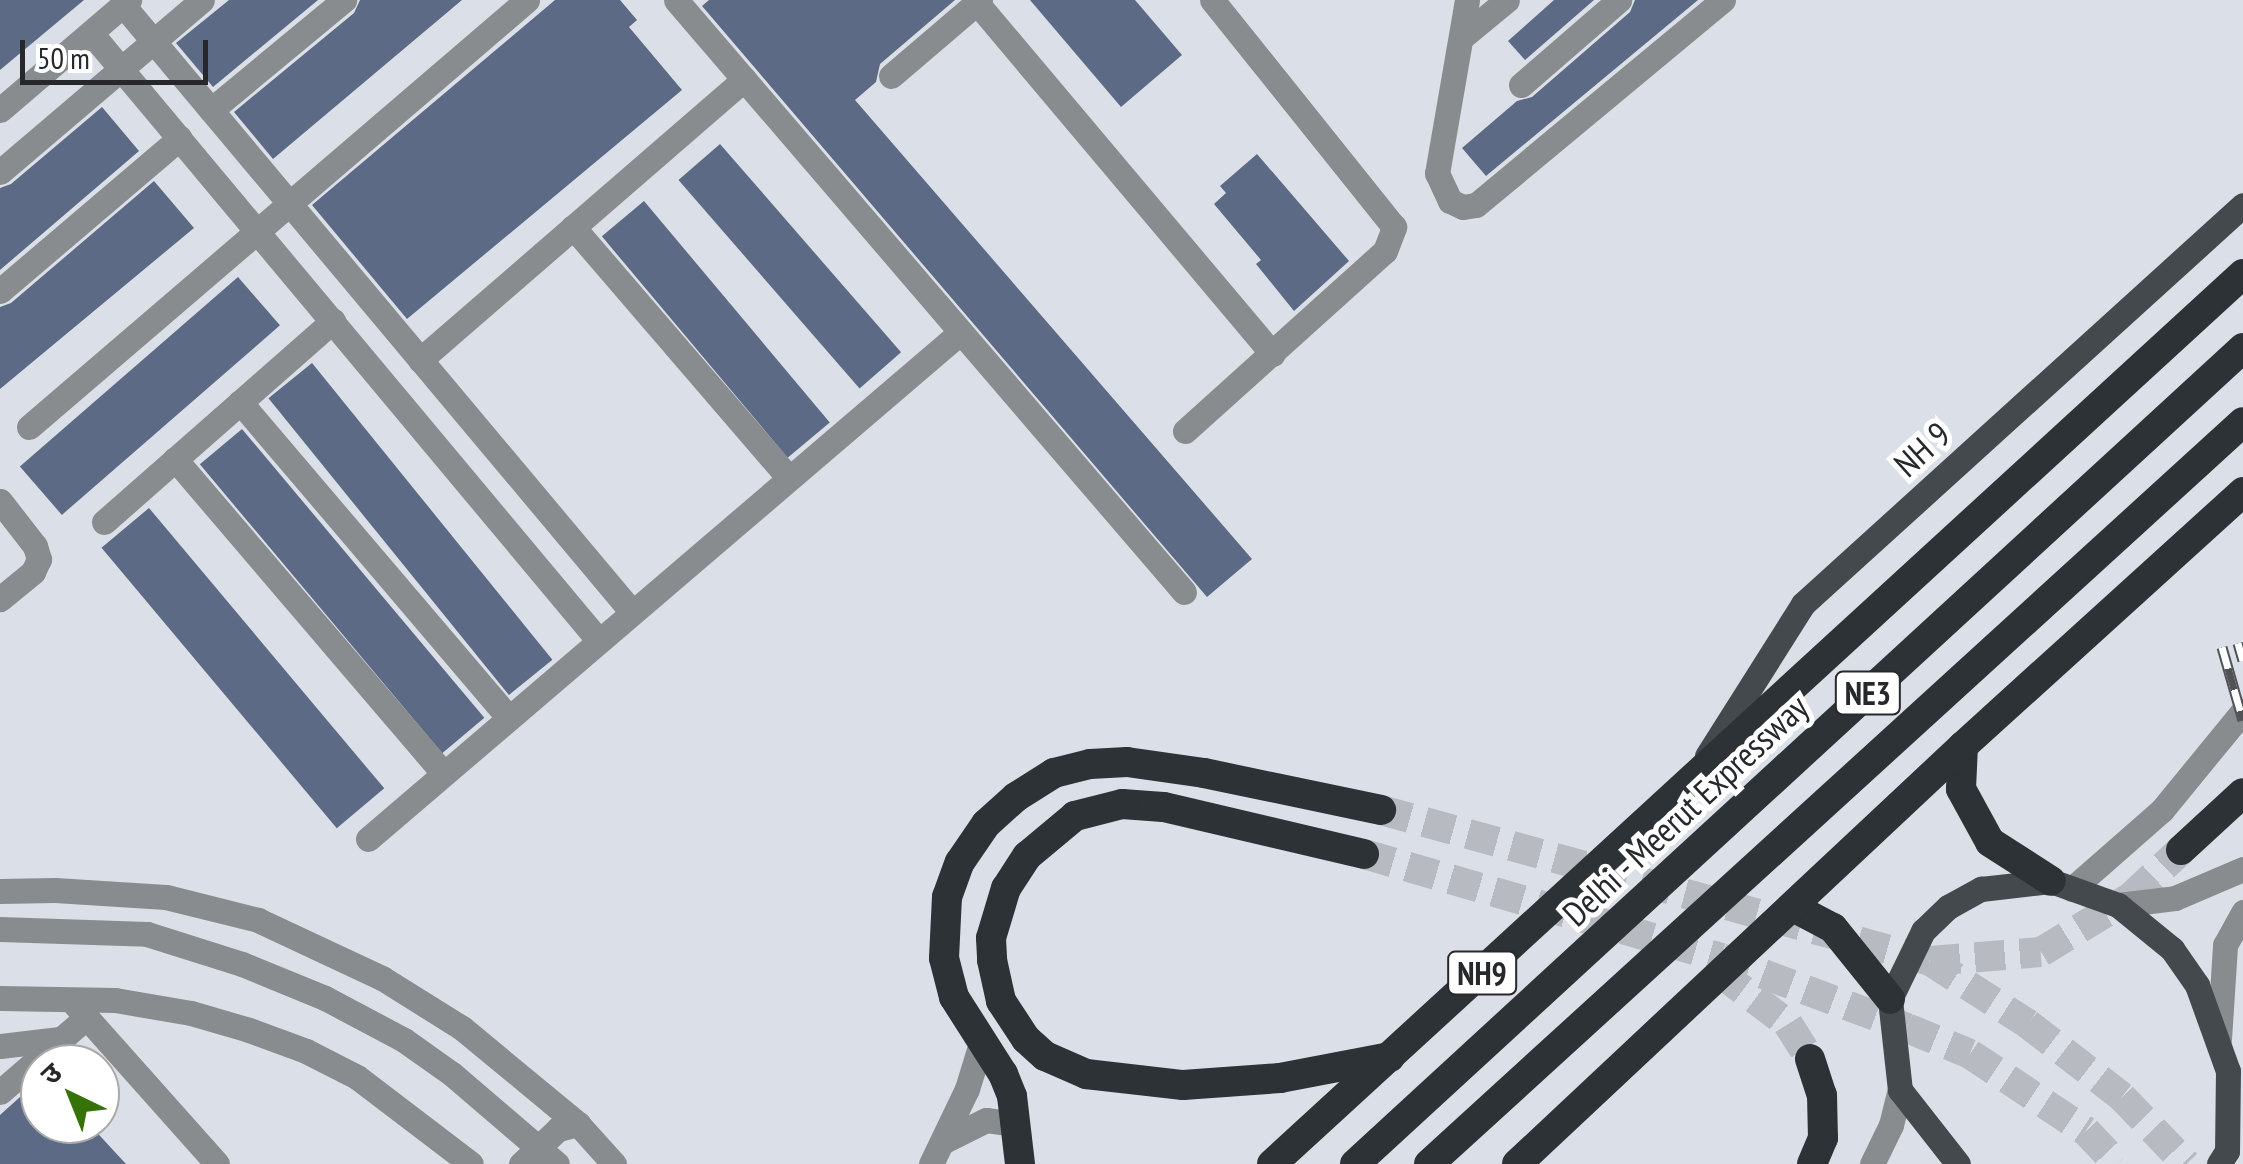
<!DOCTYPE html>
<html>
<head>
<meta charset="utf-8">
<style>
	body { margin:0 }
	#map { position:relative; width:2243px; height:1164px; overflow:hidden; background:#dbdfe7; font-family:"PT Sans Narrow","Noto Sans Devanagari",sans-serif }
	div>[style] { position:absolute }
	.building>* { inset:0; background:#5c6a86; transform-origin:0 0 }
	.highway-tunnel>* { height:30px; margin-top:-15px; transform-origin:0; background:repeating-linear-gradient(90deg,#b7bac1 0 30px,transparent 0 45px) }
	.minor>* { height:25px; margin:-12.5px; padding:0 12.5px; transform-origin:12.5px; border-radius:12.5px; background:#888c8e }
	.major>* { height:25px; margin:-12.5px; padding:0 12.5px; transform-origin:12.5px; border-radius:12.5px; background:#43494d }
	.highway>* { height:30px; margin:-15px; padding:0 15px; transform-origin:15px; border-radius:15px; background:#2c3236 }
	.rail>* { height:11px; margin-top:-5.5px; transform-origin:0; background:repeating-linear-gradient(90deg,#fff 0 22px,#515357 0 44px); box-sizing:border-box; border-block:2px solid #515357 }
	span { translate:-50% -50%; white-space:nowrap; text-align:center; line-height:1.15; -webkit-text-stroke:10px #fff; paint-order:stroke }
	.shield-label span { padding:2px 8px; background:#fff; border:2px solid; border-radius:8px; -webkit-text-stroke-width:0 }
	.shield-label { font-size:32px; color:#27282b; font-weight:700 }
	.street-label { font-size:35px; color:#27282b }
	.north { position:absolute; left:20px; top:1044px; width:100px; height:100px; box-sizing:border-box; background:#fff; border:2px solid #a9a9aa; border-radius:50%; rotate:317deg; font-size:28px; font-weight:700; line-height:40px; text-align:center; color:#27282b }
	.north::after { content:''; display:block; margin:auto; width:35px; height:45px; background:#357207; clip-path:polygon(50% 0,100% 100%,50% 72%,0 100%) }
	.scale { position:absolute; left:20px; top:40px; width:188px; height:45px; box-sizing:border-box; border:5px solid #27282b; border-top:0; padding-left:12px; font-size:30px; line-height:35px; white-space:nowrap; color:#27282b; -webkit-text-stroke:8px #fff; paint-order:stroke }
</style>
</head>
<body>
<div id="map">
	<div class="building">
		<i style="clip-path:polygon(0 0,84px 0,0 70px)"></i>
		<i style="clip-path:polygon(229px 0,318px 0,213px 87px,176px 43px)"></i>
		<i style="clip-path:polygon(360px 0,462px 0,273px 159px,234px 112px,354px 13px)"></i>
		<i style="clip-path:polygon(555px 0,620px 0,637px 20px,629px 27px,682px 90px,407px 319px,312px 205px)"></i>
		<i style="clip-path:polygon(709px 0,955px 0,880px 64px,876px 82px,855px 100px,1252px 559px,1207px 597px,702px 6px)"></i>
		<i style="clip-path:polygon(1030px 0,1135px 0,1182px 55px,1121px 107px)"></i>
		<i style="clip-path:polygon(1554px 0,1594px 0,1525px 60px,1508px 41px)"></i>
		<i style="clip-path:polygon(1635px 0,1698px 0,1486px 176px,1462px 148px,1517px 101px,1532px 97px,1630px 12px)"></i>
		<i style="clip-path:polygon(102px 107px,139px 151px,0 270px,0 188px,11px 184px)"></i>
		<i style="left:720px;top:144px;width:276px;height:55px;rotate:49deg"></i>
		<i style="clip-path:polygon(1257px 154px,1349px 261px,1294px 311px,1256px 264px,1261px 260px,1214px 204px,1226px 193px,1220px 186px)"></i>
		<i style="clip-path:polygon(154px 181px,194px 228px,0 389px,0 307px,11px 303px)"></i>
		<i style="left:644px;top:201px;width:289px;height:55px;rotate:50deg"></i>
		<i style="left:238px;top:277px;width:64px;height:289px;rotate:49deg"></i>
		<i style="left:312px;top:363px;width:382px;height:56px;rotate:51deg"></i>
		<i style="left:242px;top:429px;width:377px;height:55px;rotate:50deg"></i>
		<i style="left:149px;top:508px;width:366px;height:62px;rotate:50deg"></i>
		<i style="clip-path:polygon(40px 1079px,40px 1124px,89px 1124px,126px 1164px,0 1164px,0 1115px)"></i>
	</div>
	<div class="highway-tunnel">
		<i style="left:1381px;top:810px;width:569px;rotate:15.38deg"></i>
		<i style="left:1930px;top:961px;width:117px;rotate:32.7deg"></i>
		<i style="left:2028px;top:1024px;width:119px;rotate:37.8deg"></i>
		<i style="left:2122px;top:1097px;width:93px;rotate:46.3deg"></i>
		<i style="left:1364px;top:854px;width:372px;rotate:16.2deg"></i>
		<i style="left:1721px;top:958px;width:199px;rotate:20.6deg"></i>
		<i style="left:1907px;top:1028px;width:68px;rotate:22.4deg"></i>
		<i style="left:1970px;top:1054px;width:139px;rotate:33.6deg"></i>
		<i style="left:2086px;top:1131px;width:45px;rotate:46.8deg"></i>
		<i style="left:1930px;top:961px;width:111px;rotate:-4.6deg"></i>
		<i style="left:2041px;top:952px;width:105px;rotate:-31.4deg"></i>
		<i style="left:2131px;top:897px;width:69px;rotate:-43.2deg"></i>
		<i style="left:1719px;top:972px;width:86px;rotate:37deg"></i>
		<i style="left:1788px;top:1024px;width:41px;rotate:57.8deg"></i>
	</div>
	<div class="minor">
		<i style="left:676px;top:0;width:780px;rotate:49.37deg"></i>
		<i style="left:1467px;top:0;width:176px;rotate:99.8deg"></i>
		<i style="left:1437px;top:173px;width:31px;rotate:65deg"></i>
		<i style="left:1450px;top:201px;width:14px;rotate:25deg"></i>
		<i style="left:1463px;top:207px;width:13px;rotate:-9deg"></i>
		<i style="left:1476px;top:205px;width:321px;rotate:-39.7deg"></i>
		<i style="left:977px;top:3px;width:459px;rotate:49.9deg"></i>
		<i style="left:123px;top:5px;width:792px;rotate:50.02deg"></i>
		<i style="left:91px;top:33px;width:792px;rotate:50.12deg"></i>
		<i style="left:1462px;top:37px;width:58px;rotate:-39.4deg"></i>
		<i style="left:891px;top:76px;width:117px;rotate:-40.5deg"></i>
		<i style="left:1521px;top:85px;width:130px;rotate:-40.9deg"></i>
		<i style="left:0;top:110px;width:170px;rotate:-40.5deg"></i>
		<i style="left:211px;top:110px;width:173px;rotate:-39.6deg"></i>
		<i style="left:0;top:172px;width:265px;rotate:-40.4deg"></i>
		<i style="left:573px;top:227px;width:331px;rotate:49.3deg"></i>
		<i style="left:0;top:291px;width:236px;rotate:-40.4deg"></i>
		<i style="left:420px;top:360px;width:429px;rotate:-40.9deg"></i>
		<i style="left:240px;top:402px;width:415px;rotate:49.6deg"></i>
		<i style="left:29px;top:427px;width:656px;rotate:-40.61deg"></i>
		<i style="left:1185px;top:431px;width:269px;rotate:-42deg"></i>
		<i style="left:1385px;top:251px;width:26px;rotate:-69deg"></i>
		<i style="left:1394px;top:227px;width:291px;rotate:-128.7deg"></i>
		<i style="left:175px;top:459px;width:414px;rotate:49.5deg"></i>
		<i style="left:0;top:501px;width:57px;rotate:52.1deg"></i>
		<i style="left:35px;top:546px;width:14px;rotate:73deg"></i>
		<i style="left:39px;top:559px;width:14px;rotate:115deg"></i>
		<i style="left:33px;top:572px;width:43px;rotate:140.7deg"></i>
		<i style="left:104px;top:522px;width:305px;rotate:-41.3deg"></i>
		<i style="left:368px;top:839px;width:780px;rotate:-40.53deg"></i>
		<i style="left:2072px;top:889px;width:120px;rotate:-41.3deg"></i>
		<i style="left:2162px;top:810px;width:128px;rotate:-50.7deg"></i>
		<i style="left:0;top:891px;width:55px;rotate:-1deg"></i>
		<i style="left:55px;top:890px;width:111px;rotate:3.6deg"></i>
		<i style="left:166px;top:897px;width:95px;rotate:14deg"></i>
		<i style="left:258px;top:920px;width:137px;rotate:25.1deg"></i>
		<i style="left:382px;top:978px;width:94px;rotate:32deg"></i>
		<i style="left:462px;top:1028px;width:151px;rotate:39.6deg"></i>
		<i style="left:578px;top:1124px;width:54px;rotate:48deg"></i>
		<i style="left:2118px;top:905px;width:57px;rotate:-7deg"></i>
		<i style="left:2175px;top:898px;width:74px;rotate:-23.1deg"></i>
		<i style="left:0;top:929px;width:147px;rotate:1.9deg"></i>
		<i style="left:147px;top:934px;width:100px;rotate:17.5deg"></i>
		<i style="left:242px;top:964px;width:90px;rotate:22.3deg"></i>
		<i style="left:325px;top:998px;width:89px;rotate:28deg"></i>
		<i style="left:404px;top:1040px;width:59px;rotate:35.3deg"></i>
		<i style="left:452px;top:1074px;width:138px;rotate:40.6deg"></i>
		<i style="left:0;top:998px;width:115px;rotate:1deg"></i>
		<i style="left:115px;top:1000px;width:77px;rotate:9.7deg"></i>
		<i style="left:191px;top:1013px;width:60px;rotate:16.3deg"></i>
		<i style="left:249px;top:1030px;width:61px;rotate:20.2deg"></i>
		<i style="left:306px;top:1051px;width:57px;rotate:27deg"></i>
		<i style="left:357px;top:1077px;width:143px;rotate:37.3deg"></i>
		<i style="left:72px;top:1001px;width:218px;rotate:48.3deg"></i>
		<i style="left:2219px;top:1039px;width:94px;rotate:-86.3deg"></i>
		<i style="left:2225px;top:945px;width:38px;rotate:-61deg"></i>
		<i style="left:0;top:1046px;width:60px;rotate:-6.7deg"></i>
		<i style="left:0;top:1092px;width:115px;rotate:-40.8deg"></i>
		<i style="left:944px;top:1141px;width:47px;rotate:-26.6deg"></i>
		<i style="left:986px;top:1120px;width:30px;rotate:8deg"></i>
		<i style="left:521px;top:1164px;width:51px;rotate:-43.4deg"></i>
		<i style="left:558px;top:1129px;width:21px;rotate:-14deg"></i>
		<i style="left:931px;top:1164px;width:83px;rotate:-64.4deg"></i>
		<i style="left:967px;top:1089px;width:51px;rotate:-73deg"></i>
		<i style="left:1872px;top:1164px;width:43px;rotate:-64deg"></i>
		<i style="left:1891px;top:1125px;width:36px;rotate:-76deg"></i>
	</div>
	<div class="major">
		<i style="left:1707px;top:756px;width:180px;rotate:-57.7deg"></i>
		<i style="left:1803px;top:604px;width:594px;rotate:-42.2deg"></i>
		<i style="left:1958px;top:1164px;width:94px;rotate:-128.1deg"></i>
		<i style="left:1900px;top:1090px;width:92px;rotate:-96.3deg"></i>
		<i style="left:1890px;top:999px;width:76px;rotate:-64.1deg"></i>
		<i style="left:1923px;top:931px;width:35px;rotate:-44deg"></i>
		<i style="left:1948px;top:907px;width:38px;rotate:-29deg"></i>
		<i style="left:1981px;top:889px;width:70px;rotate:-6.5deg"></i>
		<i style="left:2051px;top:881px;width:71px;rotate:19.7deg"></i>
		<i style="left:2118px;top:905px;width:70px;rotate:39.2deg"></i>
		<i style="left:2172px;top:949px;width:44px;rotate:55.2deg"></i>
		<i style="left:2197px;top:985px;width:91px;rotate:70.2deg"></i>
		<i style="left:2228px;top:1071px;width:80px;rotate:90.7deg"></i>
		<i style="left:2227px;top:1151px;width:15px;rotate:122deg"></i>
	</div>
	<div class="highway">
		<i style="left:1963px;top:746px;width:43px;rotate:92.7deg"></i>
		<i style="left:1961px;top:789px;width:60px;rotate:61.3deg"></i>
		<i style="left:1990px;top:842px;width:72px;rotate:32.6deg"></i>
		<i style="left:2181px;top:850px;width:84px;rotate:-42.6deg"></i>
		<i style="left:1364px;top:854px;width:206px;rotate:-166.8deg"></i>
		<i style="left:1163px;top:807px;width:41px;rotate:-175.8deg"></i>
		<i style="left:1122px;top:804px;width:49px;rotate:165.7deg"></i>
		<i style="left:1075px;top:816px;width:62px;rotate:140.2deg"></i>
		<i style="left:1027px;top:856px;width:38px;rotate:123deg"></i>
		<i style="left:1006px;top:888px;width:52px;rotate:106.7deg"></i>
		<i style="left:991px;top:938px;width:22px;rotate:87deg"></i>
		<i style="left:992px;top:960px;width:42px;rotate:77.6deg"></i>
		<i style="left:1001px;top:1001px;width:45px;rotate:56.7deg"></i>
		<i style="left:1026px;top:1039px;width:25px;rotate:42deg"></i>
		<i style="left:1045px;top:1056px;width:45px;rotate:23.7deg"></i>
		<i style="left:1086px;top:1074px;width:98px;rotate:6.5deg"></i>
		<i style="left:1183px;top:1085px;width:97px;rotate:-4.1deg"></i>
		<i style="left:1280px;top:1078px;width:112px;rotate:-10.8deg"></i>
		<i style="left:1793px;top:907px;width:45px;rotate:27.7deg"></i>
		<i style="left:1833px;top:928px;width:91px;rotate:51.2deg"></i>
		<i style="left:1810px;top:1059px;width:38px;rotate:72deg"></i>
		<i style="left:1822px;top:1095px;width:43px;rotate:88.7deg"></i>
		<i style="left:1823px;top:1138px;width:28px;rotate:113deg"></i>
		<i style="left:1020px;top:1164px;width:68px;rotate:-96.7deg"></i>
		<i style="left:1012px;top:1096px;width:24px;rotate:-112deg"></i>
		<i style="left:1003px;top:1074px;width:91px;rotate:-122.5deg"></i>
		<i style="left:954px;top:997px;width:40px;rotate:-104.4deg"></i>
		<i style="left:944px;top:958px;width:61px;rotate:-87.2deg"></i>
		<i style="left:947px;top:897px;width:37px;rotate:-70deg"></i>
		<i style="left:960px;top:862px;width:46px;rotate:-55.6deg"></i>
		<i style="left:986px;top:824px;width:40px;rotate:-42deg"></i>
		<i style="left:1016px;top:797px;width:45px;rotate:-32.3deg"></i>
		<i style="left:1054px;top:773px;width:37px;rotate:-14deg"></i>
		<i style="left:1090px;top:764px;width:37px;rotate:-3deg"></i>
		<i style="left:1127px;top:762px;width:78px;rotate:8.1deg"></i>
		<i style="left:1204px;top:773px;width:181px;rotate:11.8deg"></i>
		<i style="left:1272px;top:1164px;width:1317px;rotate:-42.51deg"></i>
		<i style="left:1355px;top:1164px;width:1206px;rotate:-42.58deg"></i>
		<i style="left:1429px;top:1164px;width:1101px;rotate:-42.35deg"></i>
		<i style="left:1517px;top:1164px;width:611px;rotate:-43.14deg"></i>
		<i style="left:1963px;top:746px;width:378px;rotate:-42.2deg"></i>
	</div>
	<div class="rail">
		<i style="left:2238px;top:643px;width:18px;rotate:74deg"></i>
		<i style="left:2222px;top:647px;width:76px;rotate:74deg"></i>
	</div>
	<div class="shield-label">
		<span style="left:1868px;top:693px">NE3</span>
		<span style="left:1482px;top:973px">NH9</span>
	</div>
	<div class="street-label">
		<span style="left:1922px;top:449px;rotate:-42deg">NH 9</span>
		<span style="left:1685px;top:810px;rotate:-43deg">Delhi - Meerut Expressway</span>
	</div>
	<div class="north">उ</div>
	<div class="scale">50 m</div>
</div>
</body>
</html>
